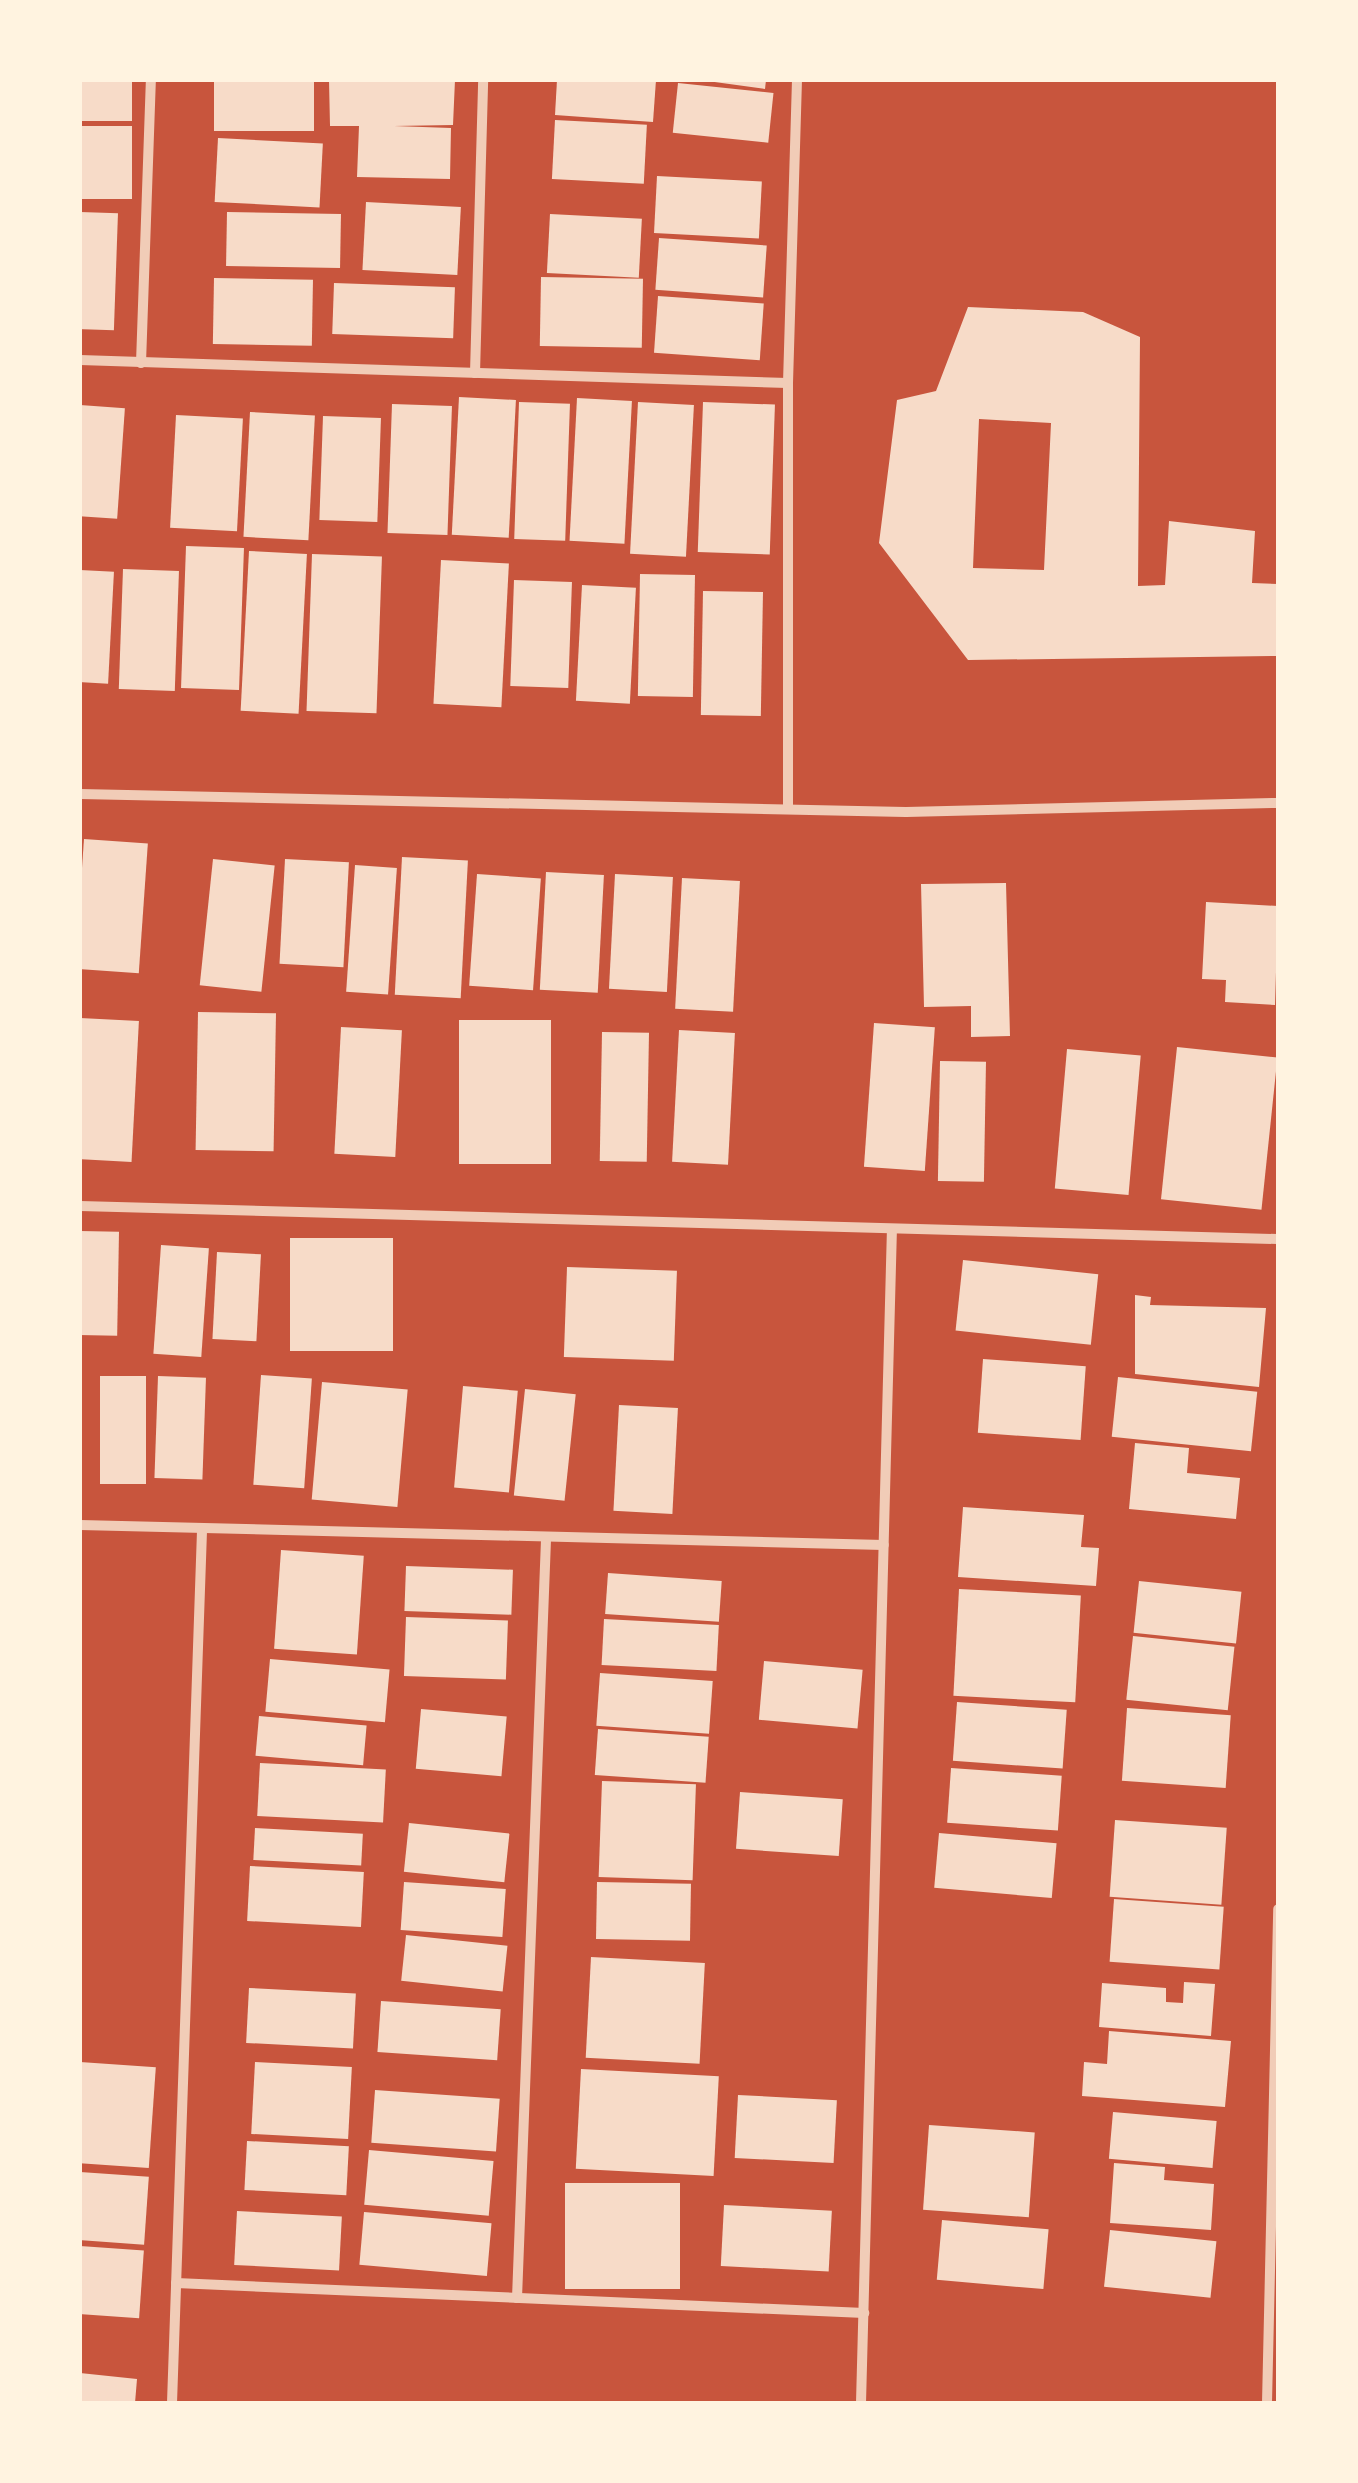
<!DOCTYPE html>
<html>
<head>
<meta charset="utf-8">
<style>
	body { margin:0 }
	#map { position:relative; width:1358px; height:2483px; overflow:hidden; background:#c8553d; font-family:"IBM Plex Sans",sans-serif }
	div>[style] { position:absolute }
	.building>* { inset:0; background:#f7dbc8; transform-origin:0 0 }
	.minor>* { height:10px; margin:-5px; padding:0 5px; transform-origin:5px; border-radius:5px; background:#f1ccb7 }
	span { translate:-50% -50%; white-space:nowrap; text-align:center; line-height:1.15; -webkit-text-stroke:10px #fff3e0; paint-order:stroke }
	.frame { position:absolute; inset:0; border:82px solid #fff3e0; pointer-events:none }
</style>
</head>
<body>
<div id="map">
	<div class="building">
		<i style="left:80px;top:80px;width:52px;height:41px"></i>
		<i style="left:214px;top:80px;width:100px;height:51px"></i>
		<i style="clip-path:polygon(329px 80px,455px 80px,453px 125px,394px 126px,451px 128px,450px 179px,357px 177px,359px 126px,330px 126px)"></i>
		<i style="clip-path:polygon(557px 80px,656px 80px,653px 122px,555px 115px)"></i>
		<i style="clip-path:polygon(700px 80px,766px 80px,765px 89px)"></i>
		<i style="left:678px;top:83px;width:96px;height:50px;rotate:6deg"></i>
		<i style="left:555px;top:120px;width:92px;height:59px;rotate:3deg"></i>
		<i style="left:80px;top:126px;width:52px;height:73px"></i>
		<i style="left:218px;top:138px;width:105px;height:64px;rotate:3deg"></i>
		<i style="left:657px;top:176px;width:105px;height:57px;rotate:3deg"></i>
		<i style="left:366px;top:202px;width:95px;height:68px;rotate:3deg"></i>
		<i style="left:80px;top:212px;width:38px;height:117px;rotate:2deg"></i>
		<i style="left:227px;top:212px;width:114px;height:54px;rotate:1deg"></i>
		<i style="left:550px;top:214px;width:92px;height:59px;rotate:3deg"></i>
		<i style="left:659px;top:238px;width:108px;height:52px;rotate:4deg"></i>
		<i style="left:541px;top:277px;width:102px;height:69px;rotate:1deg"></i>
		<i style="left:214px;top:278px;width:99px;height:66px;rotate:1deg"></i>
		<i style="left:334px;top:283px;width:121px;height:51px;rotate:2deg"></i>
		<i style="left:658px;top:296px;width:106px;height:57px;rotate:4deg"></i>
		<i style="clip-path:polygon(evenodd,968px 307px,1083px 312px,1140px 337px,1138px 586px,1165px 585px,1169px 521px,1255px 531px,1252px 583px,1278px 584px,1278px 656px,968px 660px,879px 543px,897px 400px,936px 391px,968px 307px,979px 419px,1051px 423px,1044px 570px,973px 568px,979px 419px)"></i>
		<i style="left:459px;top:397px;width:57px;height:138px;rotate:3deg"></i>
		<i style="left:577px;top:398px;width:55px;height:143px;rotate:3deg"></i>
		<i style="left:519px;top:402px;width:51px;height:137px;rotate:2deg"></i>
		<i style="left:638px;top:402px;width:56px;height:152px;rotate:3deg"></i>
		<i style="left:703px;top:402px;width:72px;height:150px;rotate:2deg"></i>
		<i style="left:392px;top:404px;width:60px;height:129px;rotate:2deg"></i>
		<i style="left:80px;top:405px;width:45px;height:111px;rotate:4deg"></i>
		<i style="left:250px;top:412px;width:65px;height:125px;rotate:3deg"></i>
		<i style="left:176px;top:415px;width:67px;height:113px;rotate:3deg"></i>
		<i style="left:323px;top:416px;width:58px;height:104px;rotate:2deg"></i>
		<i style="left:186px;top:546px;width:58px;height:142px;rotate:2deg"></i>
		<i style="left:249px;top:551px;width:58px;height:160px;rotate:3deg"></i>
		<i style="left:312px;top:554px;width:70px;height:157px;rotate:2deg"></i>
		<i style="left:441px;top:560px;width:68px;height:144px;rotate:3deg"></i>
		<i style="left:123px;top:569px;width:56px;height:120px;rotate:2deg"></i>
		<i style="left:80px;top:570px;width:34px;height:112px;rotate:3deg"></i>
		<i style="left:640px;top:574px;width:55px;height:122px;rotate:1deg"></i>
		<i style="left:514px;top:580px;width:58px;height:106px;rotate:2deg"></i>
		<i style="left:582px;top:585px;width:54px;height:116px;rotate:3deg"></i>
		<i style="left:703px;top:591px;width:60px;height:124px;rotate:1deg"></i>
		<i style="left:84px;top:839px;width:64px;height:130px;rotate:4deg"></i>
		<i style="left:402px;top:857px;width:66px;height:138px;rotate:3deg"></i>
		<i style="left:213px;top:859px;width:62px;height:127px;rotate:6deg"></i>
		<i style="left:285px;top:859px;width:64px;height:105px;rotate:3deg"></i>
		<i style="left:355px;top:865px;width:42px;height:127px;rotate:4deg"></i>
		<i style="left:546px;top:872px;width:58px;height:118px;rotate:3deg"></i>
		<i style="left:477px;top:874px;width:64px;height:112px;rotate:4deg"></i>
		<i style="left:615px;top:874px;width:58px;height:115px;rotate:3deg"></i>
		<i style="left:682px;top:878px;width:58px;height:131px;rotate:3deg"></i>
		<i style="clip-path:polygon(1006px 883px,1010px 1036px,971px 1037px,971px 1006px,924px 1007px,921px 884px)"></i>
		<i style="clip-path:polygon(1206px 902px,1278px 906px,1275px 1005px,1225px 1002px,1226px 980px,1202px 979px)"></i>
		<i style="left:198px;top:1012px;width:78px;height:138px;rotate:1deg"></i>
		<i style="left:80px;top:1018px;width:59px;height:141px;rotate:3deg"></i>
		<i style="left:459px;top:1020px;width:92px;height:144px"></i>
		<i style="left:874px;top:1023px;width:61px;height:144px;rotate:4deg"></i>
		<i style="left:341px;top:1027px;width:61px;height:127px;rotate:3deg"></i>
		<i style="left:679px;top:1030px;width:56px;height:132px;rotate:3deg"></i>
		<i style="left:602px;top:1032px;width:47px;height:129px;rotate:1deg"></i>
		<i style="left:1177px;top:1047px;width:101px;height:153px;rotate:6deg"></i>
		<i style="left:1067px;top:1049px;width:74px;height:140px;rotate:5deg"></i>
		<i style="left:940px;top:1061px;width:46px;height:120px;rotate:1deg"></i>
		<i style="left:80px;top:1231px;width:39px;height:104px;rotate:1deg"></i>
		<i style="left:290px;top:1238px;width:103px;height:113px"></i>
		<i style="left:161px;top:1245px;width:48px;height:109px;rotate:4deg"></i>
		<i style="left:217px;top:1252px;width:44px;height:87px;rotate:3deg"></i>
		<i style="left:963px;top:1260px;width:136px;height:71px;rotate:6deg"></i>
		<i style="left:567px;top:1267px;width:110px;height:90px;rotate:2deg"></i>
		<i style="clip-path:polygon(1135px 1295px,1151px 1297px,1150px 1305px,1266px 1308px,1259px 1387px,1135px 1374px)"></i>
		<i style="left:983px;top:1359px;width:103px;height:74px;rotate:4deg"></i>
		<i style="left:261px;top:1375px;width:51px;height:110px;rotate:4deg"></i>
		<i style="left:100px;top:1376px;width:46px;height:108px"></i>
		<i style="left:158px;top:1376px;width:48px;height:102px;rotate:2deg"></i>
		<i style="left:1118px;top:1377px;width:140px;height:60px;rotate:6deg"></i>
		<i style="left:322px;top:1382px;width:86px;height:118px;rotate:5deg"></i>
		<i style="left:463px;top:1386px;width:55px;height:102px;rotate:5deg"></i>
		<i style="left:525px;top:1389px;width:51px;height:107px;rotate:6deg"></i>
		<i style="left:619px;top:1405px;width:59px;height:106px;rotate:3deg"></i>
		<i style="clip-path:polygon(1135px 1443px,1189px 1448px,1187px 1473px,1240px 1478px,1236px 1519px,1129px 1509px)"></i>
		<i style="clip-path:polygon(963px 1507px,1084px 1515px,1081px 1547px,1099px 1548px,1096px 1586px,958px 1577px)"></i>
		<i style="left:281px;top:1550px;width:83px;height:99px;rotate:4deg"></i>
		<i style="left:406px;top:1566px;width:107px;height:45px;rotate:2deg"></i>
		<i style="left:608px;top:1573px;width:114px;height:41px;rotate:4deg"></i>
		<i style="left:1139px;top:1581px;width:103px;height:52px;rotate:6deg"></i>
		<i style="left:959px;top:1589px;width:122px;height:107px;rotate:3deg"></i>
		<i style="left:406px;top:1617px;width:102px;height:59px;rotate:2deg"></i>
		<i style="left:604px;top:1619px;width:115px;height:46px;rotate:3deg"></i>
		<i style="left:1133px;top:1636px;width:102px;height:64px;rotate:6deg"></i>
		<i style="left:270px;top:1659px;width:120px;height:53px;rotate:5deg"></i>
		<i style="left:764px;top:1661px;width:99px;height:59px;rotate:5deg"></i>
		<i style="left:600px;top:1673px;width:113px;height:53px;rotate:4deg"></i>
		<i style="left:957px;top:1702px;width:110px;height:59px;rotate:4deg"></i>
		<i style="left:1127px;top:1708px;width:104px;height:73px;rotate:4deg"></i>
		<i style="left:421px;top:1709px;width:86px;height:60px;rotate:5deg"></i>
		<i style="left:259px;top:1716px;width:108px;height:40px;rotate:5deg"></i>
		<i style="left:598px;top:1729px;width:111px;height:46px;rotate:4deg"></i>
		<i style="left:260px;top:1763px;width:126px;height:53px;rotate:3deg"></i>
		<i style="left:951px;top:1768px;width:111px;height:55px;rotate:4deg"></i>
		<i style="left:602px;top:1781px;width:94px;height:96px;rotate:2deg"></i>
		<i style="left:740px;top:1792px;width:103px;height:57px;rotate:4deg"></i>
		<i style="left:1115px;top:1820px;width:112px;height:77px;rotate:4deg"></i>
		<i style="left:409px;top:1823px;width:101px;height:49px;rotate:6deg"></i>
		<i style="left:255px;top:1828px;width:108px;height:32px;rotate:3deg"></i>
		<i style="left:939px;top:1833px;width:118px;height:55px;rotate:5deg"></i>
		<i style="left:250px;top:1866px;width:114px;height:55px;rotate:3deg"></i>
		<i style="left:404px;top:1882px;width:102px;height:48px;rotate:4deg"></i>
		<i style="left:597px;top:1882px;width:94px;height:57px;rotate:1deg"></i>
		<i style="left:1114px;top:1899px;width:110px;height:63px;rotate:4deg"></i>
		<i style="left:406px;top:1935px;width:102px;height:46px;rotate:6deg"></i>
		<i style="left:591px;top:1957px;width:114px;height:101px;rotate:3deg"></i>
		<i style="clip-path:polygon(1184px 1982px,1215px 1984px,1211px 2036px,1099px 2027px,1102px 1983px,1166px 1988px,1166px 2002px,1183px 2003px)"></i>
		<i style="left:249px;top:1988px;width:107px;height:55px;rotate:3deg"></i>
		<i style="left:381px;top:2001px;width:120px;height:51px;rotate:4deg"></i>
		<i style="clip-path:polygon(1109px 2031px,1231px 2041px,1225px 2107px,1082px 2096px,1084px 2062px,1107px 2064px)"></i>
		<i style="left:80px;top:2062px;width:76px;height:101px;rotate:4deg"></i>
		<i style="left:255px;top:2062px;width:97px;height:72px;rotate:3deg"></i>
		<i style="left:581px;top:2069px;width:138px;height:100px;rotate:3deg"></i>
		<i style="left:375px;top:2090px;width:125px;height:53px;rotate:4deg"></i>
		<i style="left:738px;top:2095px;width:99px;height:63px;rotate:3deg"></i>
		<i style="left:1113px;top:2112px;width:104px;height:47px;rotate:5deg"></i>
		<i style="left:929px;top:2125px;width:106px;height:85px;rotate:4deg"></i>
		<i style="left:247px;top:2141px;width:102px;height:49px;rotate:3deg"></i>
		<i style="left:369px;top:2150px;width:125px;height:55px;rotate:5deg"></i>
		<i style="clip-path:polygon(1114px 2163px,1165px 2167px,1164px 2180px,1214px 2184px,1211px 2230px,1110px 2223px)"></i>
		<i style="left:80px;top:2172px;width:69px;height:68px;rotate:4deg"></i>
		<i style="left:680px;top:2183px;width:106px;height:115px;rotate:90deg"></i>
		<i style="left:724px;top:2205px;width:108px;height:61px;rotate:3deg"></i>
		<i style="left:237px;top:2211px;width:105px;height:54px;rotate:3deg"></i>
		<i style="left:364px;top:2212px;width:128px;height:53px;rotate:5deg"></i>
		<i style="left:942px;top:2220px;width:107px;height:60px;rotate:5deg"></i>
		<i style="left:1110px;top:2230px;width:107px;height:57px;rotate:6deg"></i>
		<i style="left:80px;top:2246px;width:64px;height:68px;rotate:4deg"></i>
		<i style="clip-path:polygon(80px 2373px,137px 2379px,135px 2403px,80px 2403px)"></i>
	</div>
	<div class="minor">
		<i style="left:80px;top:360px;width:708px;rotate:1.86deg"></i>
		<i style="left:141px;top:363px;width:283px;rotate:-88deg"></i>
		<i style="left:475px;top:373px;width:293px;rotate:-88.4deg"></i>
		<i style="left:80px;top:794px;width:826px;rotate:1.25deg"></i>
		<i style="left:906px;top:812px;width:372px;rotate:-1.4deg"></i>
		<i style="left:788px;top:808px;width:425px;rotate:-90deg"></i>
		<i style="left:788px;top:383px;width:303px;rotate:-88.3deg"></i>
		<i style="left:80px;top:1206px;width:1198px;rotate:1.58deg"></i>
		<i style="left:80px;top:1525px;width:804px;rotate:1.42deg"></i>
		<i style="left:176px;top:2283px;width:689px;rotate:2.5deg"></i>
		<i style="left:517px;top:2298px;width:761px;rotate:-87.81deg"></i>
		<i style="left:172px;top:2403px;width:875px;rotate:-88.03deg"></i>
		<i style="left:861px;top:2403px;width:1174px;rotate:-88.49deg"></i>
		<i style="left:1267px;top:2403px;width:494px;rotate:-88.7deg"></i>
	</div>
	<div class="frame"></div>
</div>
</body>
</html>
